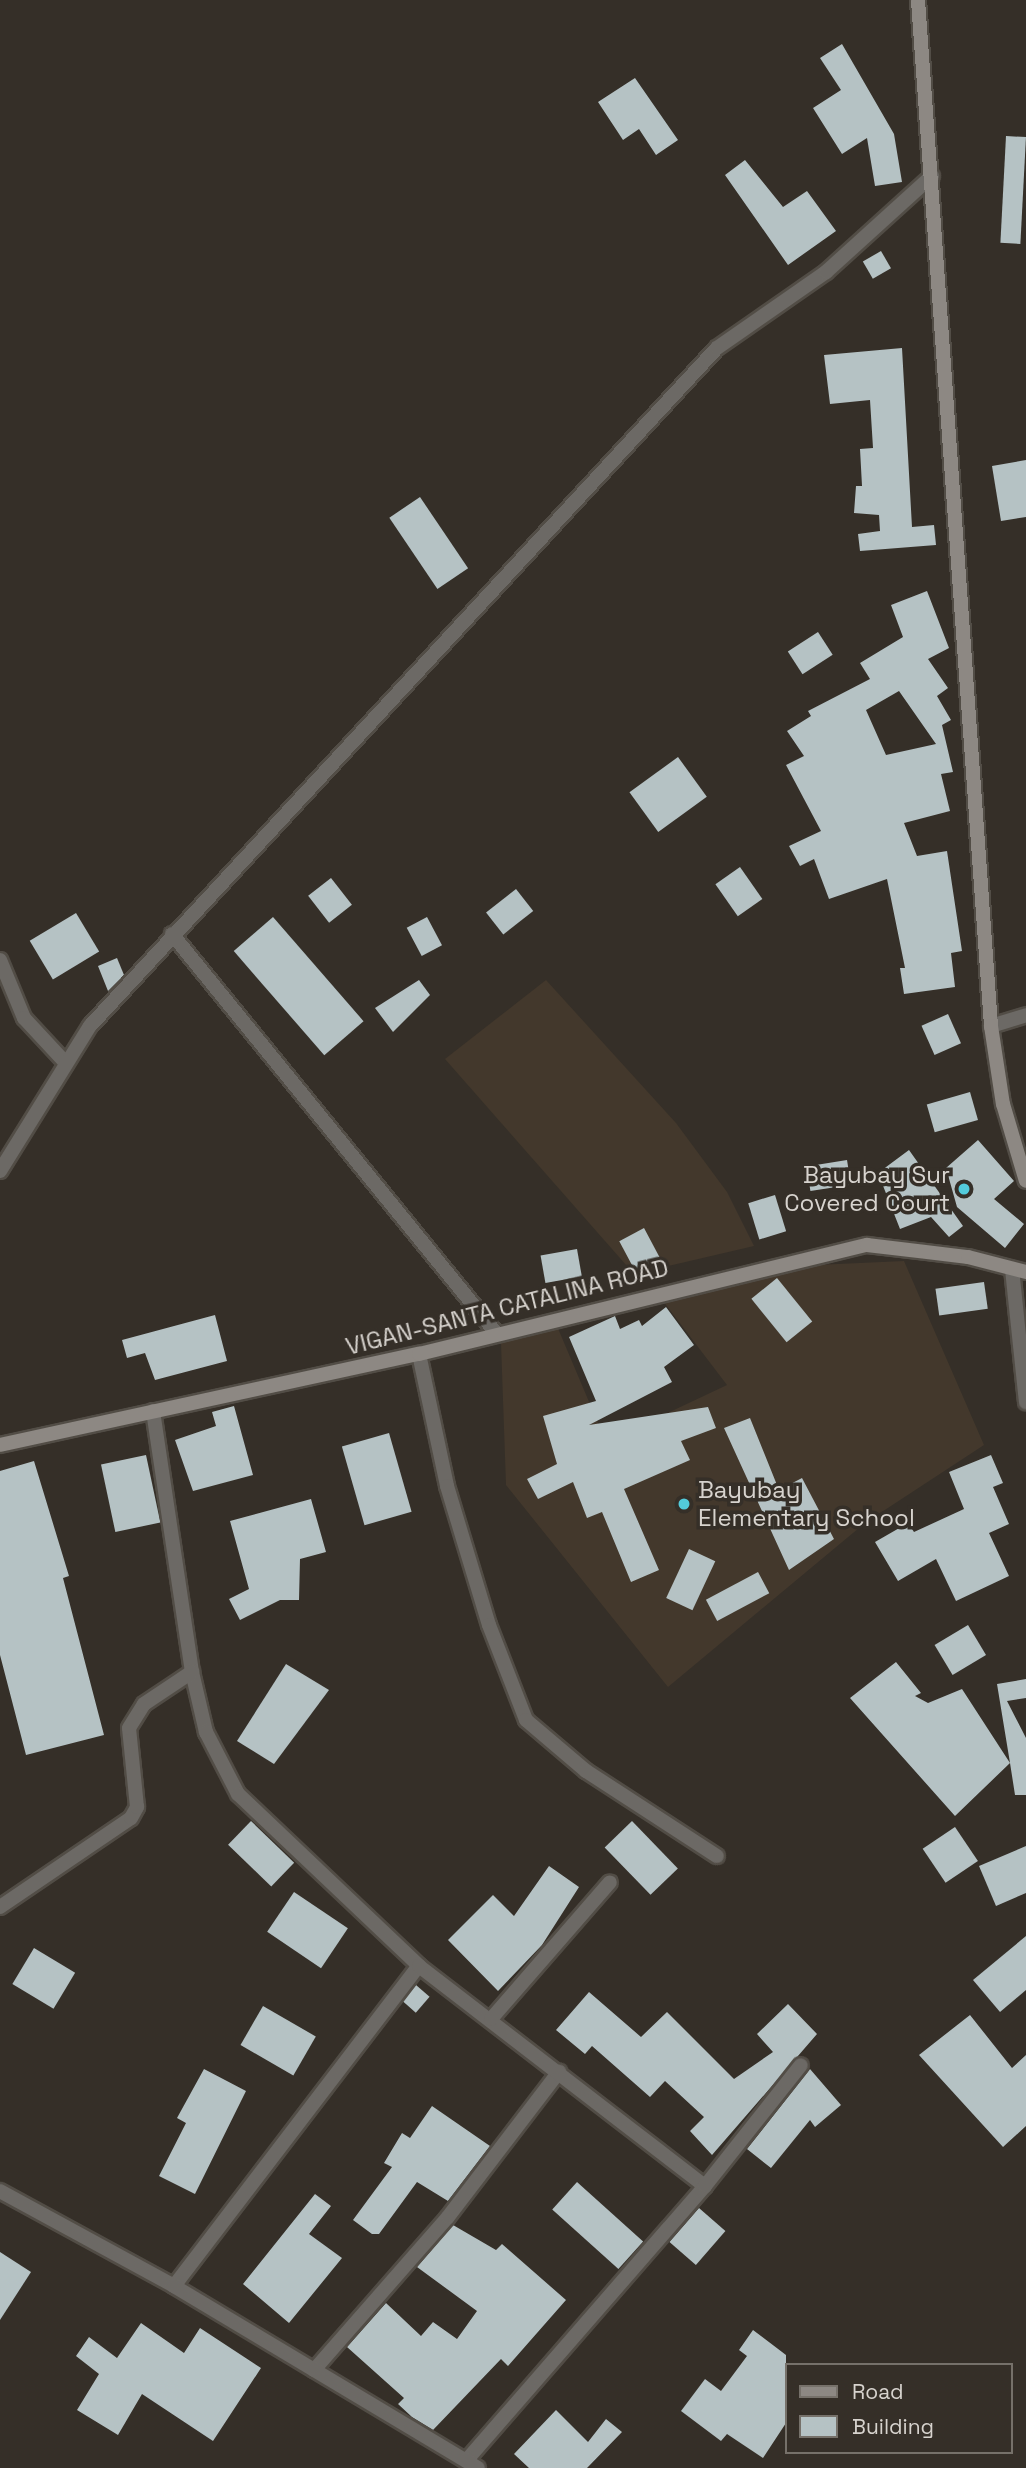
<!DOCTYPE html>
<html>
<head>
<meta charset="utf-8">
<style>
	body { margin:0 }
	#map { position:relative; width:1026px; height:2468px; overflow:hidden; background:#352f28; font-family:"Space Grotesk",sans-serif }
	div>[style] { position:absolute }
	.built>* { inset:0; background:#43382c }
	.building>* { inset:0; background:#b5c2c4; transform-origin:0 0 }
	.roads { filter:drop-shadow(2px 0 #524d46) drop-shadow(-2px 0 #524d46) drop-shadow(0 2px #524d46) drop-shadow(0 -2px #524d46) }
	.service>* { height:14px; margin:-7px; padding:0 7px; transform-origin:7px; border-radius:7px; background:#6c6965 }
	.minor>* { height:14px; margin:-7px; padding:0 7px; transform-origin:7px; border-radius:7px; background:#6c6965 }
	.secondary>* { height:14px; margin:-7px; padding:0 7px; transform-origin:7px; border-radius:7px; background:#8d8883 }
	.dots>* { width:19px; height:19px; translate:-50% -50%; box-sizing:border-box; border:4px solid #352f28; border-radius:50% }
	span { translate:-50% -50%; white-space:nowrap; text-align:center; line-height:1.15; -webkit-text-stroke:7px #352f28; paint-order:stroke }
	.poi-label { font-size:24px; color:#d7d3ce }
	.right { translate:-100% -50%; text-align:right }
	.left { translate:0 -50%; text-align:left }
	.street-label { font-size:24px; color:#d7d3ce }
	.legend { position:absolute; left:785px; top:2363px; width:228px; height:91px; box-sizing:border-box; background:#352f28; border:2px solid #76716a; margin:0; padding:9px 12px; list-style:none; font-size:21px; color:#d7d3ce }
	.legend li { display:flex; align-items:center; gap:14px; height:35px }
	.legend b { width:35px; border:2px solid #76716a }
</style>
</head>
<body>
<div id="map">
	<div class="built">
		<i style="clip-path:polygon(546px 980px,676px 1123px,727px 1192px,754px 1246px,634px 1274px,445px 1059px)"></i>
		<i style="clip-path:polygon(904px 1261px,984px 1445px,865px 1523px,668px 1687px,506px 1485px,501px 1343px,557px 1326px,606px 1442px,727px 1385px,663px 1301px,816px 1265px)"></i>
	</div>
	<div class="building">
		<i style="clip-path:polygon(842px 44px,894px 134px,902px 182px,875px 186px,867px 138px,842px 154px,813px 108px,841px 90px,820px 58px)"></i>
		<i style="clip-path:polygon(635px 78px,678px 140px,656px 155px,639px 129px,623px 140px,598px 102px)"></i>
		<i style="left:1006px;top:136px;width:20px;height:107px;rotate:3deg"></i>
		<i style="clip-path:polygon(745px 160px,783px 207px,807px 191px,836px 231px,788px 265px,725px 175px)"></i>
		<i style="left:881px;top:251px;width:20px;height:21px;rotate:60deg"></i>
		<i style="clip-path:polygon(902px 348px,912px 527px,934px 525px,936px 545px,860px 551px,858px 534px,880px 531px,879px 515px,854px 513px,856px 486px,862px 486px,860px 449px,873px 448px,870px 400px,830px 404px,824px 355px)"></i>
		<i style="clip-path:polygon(1026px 460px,1026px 517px,1001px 521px,992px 466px)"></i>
		<i style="left:420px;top:497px;width:86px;height:37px;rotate:56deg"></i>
		<i style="clip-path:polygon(evenodd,927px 591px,949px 648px,928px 659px,948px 688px,937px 696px,951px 720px,942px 725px,953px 772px,941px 774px,950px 811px,904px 823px,917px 856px,947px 851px,962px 951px,951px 953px,955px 987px,904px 994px,900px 968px,905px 968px,887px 879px,829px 899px,814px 859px,800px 866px,789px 846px,821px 831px,786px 765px,804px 756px,787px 731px,811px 716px,808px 711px,870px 679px,860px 663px,903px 637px,891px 605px,927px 591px,899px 691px,936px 744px,886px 755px,866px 710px,899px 691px)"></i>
		<i style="left:818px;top:632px;width:27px;height:36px;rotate:57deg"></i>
		<i style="left:678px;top:757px;width:49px;height:60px;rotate:54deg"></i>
		<i style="left:740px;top:867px;width:39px;height:30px;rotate:55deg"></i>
		<i style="left:331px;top:878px;width:34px;height:29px;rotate:52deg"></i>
		<i style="left:516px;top:889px;width:28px;height:38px;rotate:52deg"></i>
		<i style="left:76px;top:913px;width:45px;height:54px;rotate:59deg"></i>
		<i style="left:273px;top:917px;width:138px;height:52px;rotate:49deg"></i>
		<i style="left:427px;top:917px;width:32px;height:23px;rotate:62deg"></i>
		<i style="clip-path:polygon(117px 958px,124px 975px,108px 991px,98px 966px)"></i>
		<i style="clip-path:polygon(419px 980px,430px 995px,393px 1032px,375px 1008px)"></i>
		<i style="left:948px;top:1014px;width:32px;height:29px;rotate:66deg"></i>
		<i style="left:970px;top:1092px;width:29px;height:45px;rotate:74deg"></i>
		<i style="clip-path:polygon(978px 1140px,1014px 1181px,994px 1199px,1024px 1224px,1005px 1248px,957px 1207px,946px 1168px)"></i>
		<i style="clip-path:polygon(909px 1150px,963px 1226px,949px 1237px,931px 1217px,900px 1229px,878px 1173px)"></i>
		<i style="left:847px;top:1160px;width:25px;height:41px;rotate:81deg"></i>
		<i style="left:775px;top:1195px;width:38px;height:28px;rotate:73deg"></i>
		<i style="left:644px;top:1228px;width:36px;height:28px;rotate:62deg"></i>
		<i style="left:577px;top:1249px;width:28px;height:37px;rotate:80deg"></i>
		<i style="left:777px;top:1278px;width:56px;height:33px;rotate:51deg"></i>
		<i style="left:984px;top:1282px;width:27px;height:49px;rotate:82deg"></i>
		<i style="clip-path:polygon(666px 1307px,694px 1345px,664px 1367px,672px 1382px,589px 1425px,708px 1407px,716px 1428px,681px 1441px,690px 1460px,624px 1489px,659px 1570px,631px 1582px,602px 1512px,587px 1518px,573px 1482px,538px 1499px,527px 1479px,557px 1464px,543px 1416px,596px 1401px,569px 1337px,615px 1316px,620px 1329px,639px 1320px,642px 1326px)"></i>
		<i style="clip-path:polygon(215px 1315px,227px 1361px,155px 1380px,145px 1353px,127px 1358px,122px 1340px)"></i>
		<i style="clip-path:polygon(234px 1406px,253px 1475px,193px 1491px,175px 1440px,216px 1426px,212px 1412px)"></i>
		<i style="clip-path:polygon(750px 1418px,779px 1490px,802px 1478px,834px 1539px,789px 1570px,724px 1428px)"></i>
		<i style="left:389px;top:1433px;width:82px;height:49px;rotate:74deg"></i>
		<i style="left:146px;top:1455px;width:69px;height:46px;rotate:78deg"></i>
		<i style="clip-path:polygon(991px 1455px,1003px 1483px,993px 1487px,1009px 1524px,989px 1533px,1009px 1576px,956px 1601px,936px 1559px,898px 1581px,875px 1542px,908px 1523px,914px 1532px,964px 1509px,949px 1472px)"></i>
		<i style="clip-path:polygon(34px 1461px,69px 1576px,63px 1578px,104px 1735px,26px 1755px,0 1655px,0 1471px)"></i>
		<i style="clip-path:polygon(311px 1499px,326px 1552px,300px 1559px,299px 1600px,280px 1600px,240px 1620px,229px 1599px,249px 1589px,230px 1521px)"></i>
		<i style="left:689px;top:1549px;width:29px;height:54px;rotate:25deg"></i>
		<i style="left:758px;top:1572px;width:24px;height:59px;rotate:62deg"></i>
		<i style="left:968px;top:1625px;width:35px;height:39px;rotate:59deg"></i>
		<i style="clip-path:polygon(896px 1662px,921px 1693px,915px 1696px,928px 1703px,962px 1689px,1010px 1763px,997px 1684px,1026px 1679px,1026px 1698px,1007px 1701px,1026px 1738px,1026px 1795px,1015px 1795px,1010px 1763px,955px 1816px,850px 1698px)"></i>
		<i style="clip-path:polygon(286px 1664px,329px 1690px,274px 1764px,237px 1741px)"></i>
		<i style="left:251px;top:1821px;width:60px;height:33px;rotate:44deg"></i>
		<i style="left:632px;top:1821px;width:66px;height:38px;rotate:46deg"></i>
		<i style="left:955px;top:1827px;width:41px;height:39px;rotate:56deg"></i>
		<i style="clip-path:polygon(1026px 1846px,1026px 1893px,996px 1906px,979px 1866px)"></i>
		<i style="clip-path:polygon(549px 1866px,579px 1887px,542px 1945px,498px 1991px,448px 1940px,493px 1895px,514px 1916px)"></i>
		<i style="left:294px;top:1892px;width:65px;height:48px;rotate:34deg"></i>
		<i style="clip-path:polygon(1026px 1936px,1026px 1990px,1000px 2012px,973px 1980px)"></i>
		<i style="left:34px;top:1948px;width:48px;height:42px;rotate:31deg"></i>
		<i style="left:416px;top:1985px;width:18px;height:21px;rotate:41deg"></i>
		<i style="clip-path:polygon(589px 1992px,641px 2037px,667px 2012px,734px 2079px,773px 2052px,757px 2034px,788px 2004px,817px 2034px,712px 2155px,690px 2131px,704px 2117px,665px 2081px,650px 2097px,592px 2046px,585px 2054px,556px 2030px)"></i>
		<i style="left:263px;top:2006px;width:61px;height:45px;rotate:30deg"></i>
		<i style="clip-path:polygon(970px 2015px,1012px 2068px,1026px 2055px,1026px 2126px,1003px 2147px,919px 2055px)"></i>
		<i style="clip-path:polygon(204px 2069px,246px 2091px,195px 2194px,159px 2176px,186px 2123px,177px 2118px)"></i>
		<i style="clip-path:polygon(810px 2069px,841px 2105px,815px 2127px,810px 2120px,771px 2168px,747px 2149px)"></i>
		<i style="clip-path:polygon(432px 2106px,490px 2146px,448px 2201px,417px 2182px,379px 2234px,372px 2234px,353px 2220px,392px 2167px,384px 2163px,402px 2133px,410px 2138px)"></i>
		<i style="left:577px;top:2182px;width:89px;height:37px;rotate:42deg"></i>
		<i style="clip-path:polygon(315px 2194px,331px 2206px,309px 2234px,342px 2258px,289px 2323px,243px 2284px)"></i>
		<i style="left:699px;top:2208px;width:35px;height:45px;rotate:41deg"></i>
		<i style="clip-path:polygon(453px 2225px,496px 2250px,502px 2244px,566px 2300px,508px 2366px,501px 2359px,433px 2430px,412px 2417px,398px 2404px,404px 2398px,347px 2347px,386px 2303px,421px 2336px,433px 2322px,457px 2339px,477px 2311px,417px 2267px)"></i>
		<i style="clip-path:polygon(0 2252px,31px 2272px,0 2320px)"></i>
		<i style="clip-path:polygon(141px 2323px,184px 2353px,200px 2328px,261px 2368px,213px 2441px,142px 2394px,118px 2435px,77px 2410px,99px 2374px,76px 2356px,89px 2337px,117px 2358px)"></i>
		<i style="clip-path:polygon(753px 2330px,786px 2355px,786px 2423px,763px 2458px,727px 2434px,721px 2441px,681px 2411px,705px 2379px,721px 2391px,747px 2356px,739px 2350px)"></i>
		<i style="clip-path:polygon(556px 2410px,588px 2442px,606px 2419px,622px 2432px,587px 2468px,529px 2468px,514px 2454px)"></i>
	</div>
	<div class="roads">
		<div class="service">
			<i style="left:419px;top:1354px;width:135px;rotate:78deg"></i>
			<i style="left:447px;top:1486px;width:145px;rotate:73.2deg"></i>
			<i style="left:489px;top:1625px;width:102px;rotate:68.7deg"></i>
			<i style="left:526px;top:1720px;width:79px;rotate:40.4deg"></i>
			<i style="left:586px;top:1771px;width:156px;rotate:33deg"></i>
			<i style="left:174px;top:2286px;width:403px;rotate:-52.6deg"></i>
			<i style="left:314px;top:2370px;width:203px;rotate:-48.8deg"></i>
			<i style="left:448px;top:2217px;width:183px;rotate:-52.6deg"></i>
		</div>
		<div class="minor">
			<i style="left:172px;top:934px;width:515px;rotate:50.91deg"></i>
			<i style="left:0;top:960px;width:63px;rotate:67.5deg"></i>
			<i style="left:24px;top:1018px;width:59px;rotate:47.1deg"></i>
			<i style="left:991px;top:1026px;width:37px;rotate:-17deg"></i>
			<i style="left:0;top:1171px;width:171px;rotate:-58.2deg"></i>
			<i style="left:90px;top:1026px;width:923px;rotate:-47.24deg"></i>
			<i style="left:717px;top:348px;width:133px;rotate:-34.9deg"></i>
			<i style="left:826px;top:272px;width:143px;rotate:-42.2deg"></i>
			<i style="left:1012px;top:1269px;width:134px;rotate:84deg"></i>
			<i style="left:153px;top:1411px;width:264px;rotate:81.5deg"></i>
			<i style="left:192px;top:1672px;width:62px;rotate:76.9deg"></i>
			<i style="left:206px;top:1732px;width:70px;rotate:62.7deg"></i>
			<i style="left:238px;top:1794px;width:250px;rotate:43.5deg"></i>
			<i style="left:419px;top:1966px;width:361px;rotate:37.6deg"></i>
			<i style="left:705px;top:2186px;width:364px;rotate:131deg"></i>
			<i style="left:0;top:1907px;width:158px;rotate:-34.2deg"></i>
			<i style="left:131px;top:1818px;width:13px;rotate:-61deg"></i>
			<i style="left:137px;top:1807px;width:79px;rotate:-95.8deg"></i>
			<i style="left:129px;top:1728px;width:28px;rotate:-58deg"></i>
			<i style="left:144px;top:1704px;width:58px;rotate:-33.7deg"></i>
			<i style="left:491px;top:2019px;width:181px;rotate:-49deg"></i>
			<i style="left:705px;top:2186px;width:154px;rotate:-51.6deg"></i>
			<i style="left:0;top:2191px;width:198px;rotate:28.6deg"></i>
			<i style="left:174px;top:2286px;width:354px;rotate:30.9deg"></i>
		</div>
		<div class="secondary">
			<i style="left:918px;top:0;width:1029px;rotate:85.93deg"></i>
			<i style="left:991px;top:1026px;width:79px;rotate:81.3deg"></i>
			<i style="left:1003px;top:1104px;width:80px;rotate:73.4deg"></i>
			<i style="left:0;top:1445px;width:429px;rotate:-12.3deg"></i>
			<i style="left:419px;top:1354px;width:461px;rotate:-13.7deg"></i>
			<i style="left:867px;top:1245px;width:102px;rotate:6.8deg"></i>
			<i style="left:968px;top:1257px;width:60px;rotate:14.5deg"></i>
		</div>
	</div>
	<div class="dots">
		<i style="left:964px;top:1189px;background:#53cbdb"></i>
		<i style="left:684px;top:1504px;background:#53cbdb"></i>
	</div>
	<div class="poi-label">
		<span class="right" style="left:950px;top:1189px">Bayubay Sur<br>Covered Court</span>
		<span class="left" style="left:698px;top:1504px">Bayubay<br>Elementary School</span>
	</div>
	<div class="street-label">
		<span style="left:507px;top:1307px;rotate:-14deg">VIGAN-SANTA CATALINA ROAD</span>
	</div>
	<ul class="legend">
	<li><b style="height:9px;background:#8d8883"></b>Road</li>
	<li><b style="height:19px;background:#b5c2c4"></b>Building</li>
	</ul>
</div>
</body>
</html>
